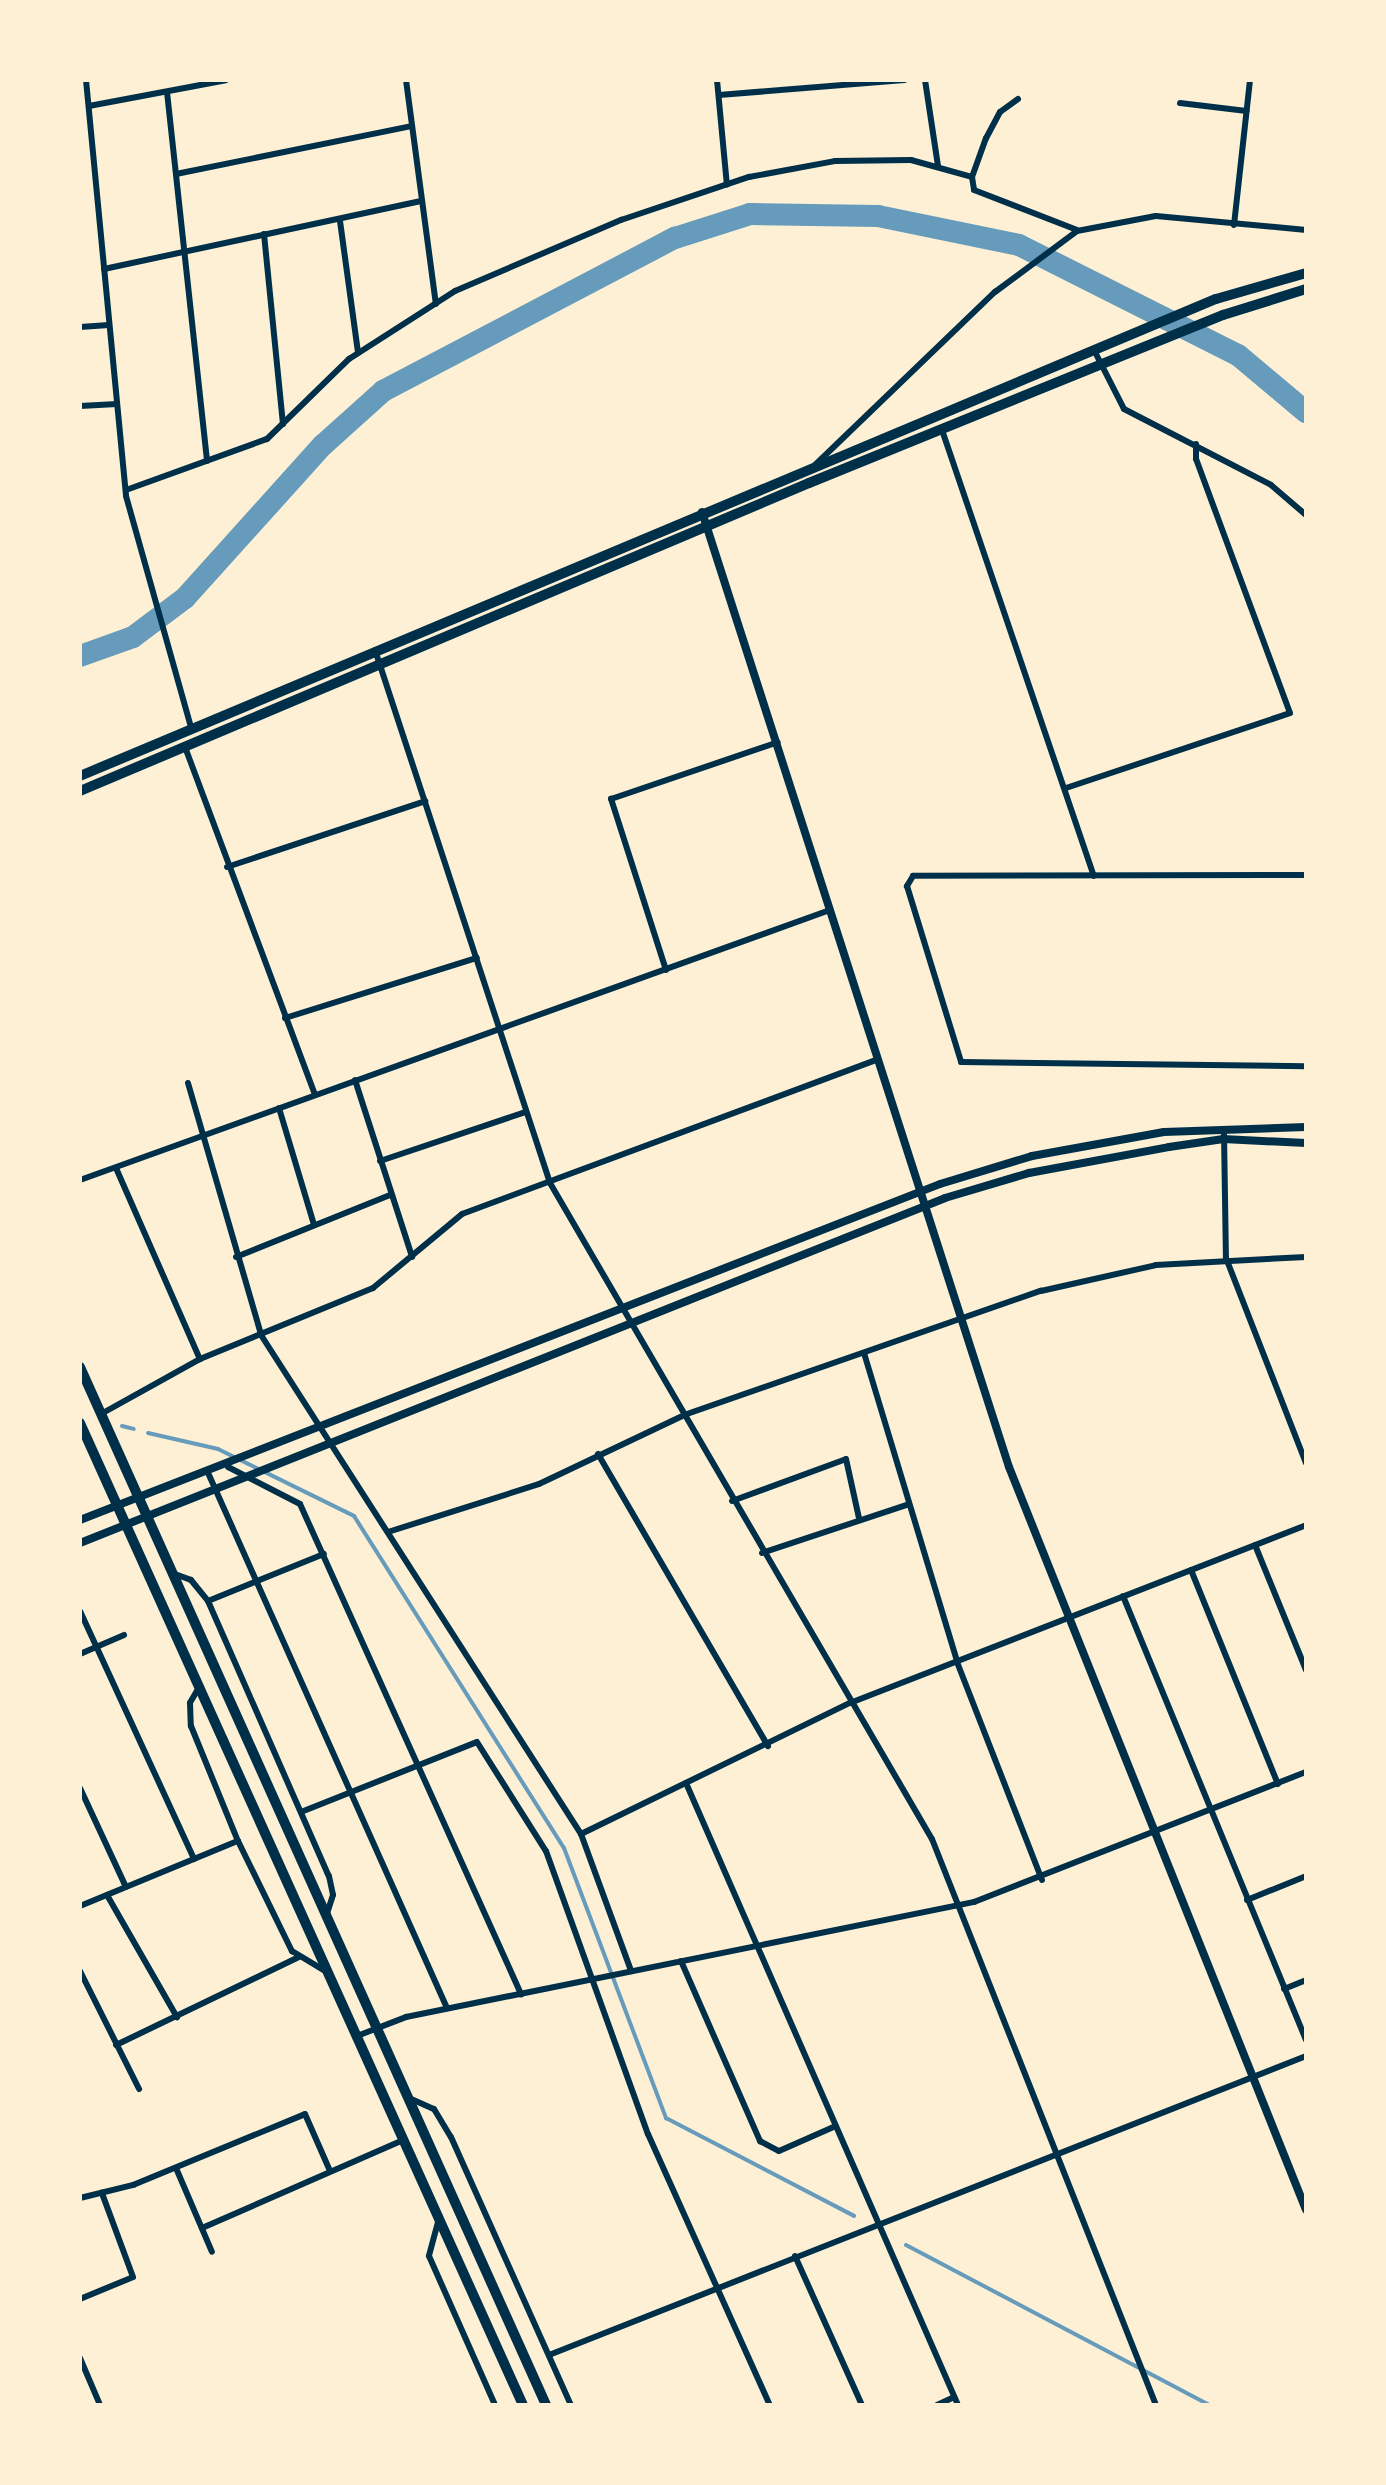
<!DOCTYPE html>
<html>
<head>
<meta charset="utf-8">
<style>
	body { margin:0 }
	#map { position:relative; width:1386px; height:2485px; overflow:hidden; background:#fdf0d5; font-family:Spectral,serif }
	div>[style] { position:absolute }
	.stream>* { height:4px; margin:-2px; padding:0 2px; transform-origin:2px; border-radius:2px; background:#669bbc }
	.river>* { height:22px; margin:-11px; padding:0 11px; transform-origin:11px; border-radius:11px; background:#669bbc }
	.minor>* { height:6px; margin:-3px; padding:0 3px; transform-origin:3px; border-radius:3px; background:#003049 }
	.tertiary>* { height:8px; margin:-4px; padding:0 4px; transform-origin:4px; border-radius:4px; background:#003049 }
	.primary>* { height:10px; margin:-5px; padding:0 5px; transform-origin:5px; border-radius:5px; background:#003049 }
	.trunk>* { height:10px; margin:-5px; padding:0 5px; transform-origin:5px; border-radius:5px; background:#003049 }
	span { translate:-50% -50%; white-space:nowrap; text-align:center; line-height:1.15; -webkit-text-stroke:8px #fdf0d5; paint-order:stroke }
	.frame { position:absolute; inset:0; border:82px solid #fdf0d5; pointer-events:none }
</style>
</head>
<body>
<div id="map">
	<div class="stream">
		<i style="left:122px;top:1426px;width:12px;rotate:14deg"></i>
		<i style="left:148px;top:1433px;width:72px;rotate:12.9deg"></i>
		<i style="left:218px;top:1449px;width:152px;rotate:26.2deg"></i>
		<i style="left:354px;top:1516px;width:393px;rotate:57.7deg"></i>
		<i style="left:564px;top:1848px;width:289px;rotate:69.3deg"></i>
		<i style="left:666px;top:2118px;width:212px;rotate:27.5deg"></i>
		<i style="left:906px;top:2245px;width:344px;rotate:27.8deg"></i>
	</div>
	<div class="river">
		<i style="left:80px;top:656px;width:56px;rotate:-19.7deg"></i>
		<i style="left:133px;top:637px;width:65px;rotate:-36.9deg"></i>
		<i style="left:185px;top:598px;width:206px;rotate:-48deg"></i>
		<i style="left:323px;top:445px;width:81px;rotate:-42deg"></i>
		<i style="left:383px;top:391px;width:330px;rotate:-27.7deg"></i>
		<i style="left:675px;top:238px;width:79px;rotate:-17.7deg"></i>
		<i style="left:750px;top:214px;width:128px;rotate:0.9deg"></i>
		<i style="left:878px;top:216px;width:144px;rotate:11.6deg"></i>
		<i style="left:1019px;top:245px;width:245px;rotate:26.7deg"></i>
		<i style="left:1238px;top:355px;width:89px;rotate:40deg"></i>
	</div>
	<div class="minor">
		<i style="left:86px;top:80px;width:418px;rotate:84.5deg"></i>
		<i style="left:126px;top:496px;width:240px;rotate:74.3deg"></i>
		<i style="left:406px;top:80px;width:226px;rotate:82.4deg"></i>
		<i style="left:717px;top:80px;width:105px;rotate:84.6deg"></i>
		<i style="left:925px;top:80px;width:87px;rotate:81.4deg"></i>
		<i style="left:167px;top:92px;width:371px;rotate:83.8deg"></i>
		<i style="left:719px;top:95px;width:186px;rotate:-4.6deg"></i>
		<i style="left:1018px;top:99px;width:22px;rotate:144deg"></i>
		<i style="left:1000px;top:112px;width:30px;rotate:118deg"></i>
		<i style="left:986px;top:138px;width:41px;rotate:109.7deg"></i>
		<i style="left:972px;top:177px;width:13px;rotate:81deg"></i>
		<i style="left:974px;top:190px;width:110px;rotate:21.2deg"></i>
		<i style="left:1180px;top:103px;width:67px;rotate:6.8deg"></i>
		<i style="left:89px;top:106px;width:139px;rotate:-10.7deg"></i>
		<i style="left:176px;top:174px;width:240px;rotate:-11.5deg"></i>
		<i style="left:340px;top:221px;width:133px;rotate:82.2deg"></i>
		<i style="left:1234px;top:225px;width:146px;rotate:-83.7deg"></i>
		<i style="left:264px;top:234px;width:191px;rotate:84.3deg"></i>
		<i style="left:104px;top:269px;width:323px;rotate:-12.1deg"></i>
		<i style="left:80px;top:327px;width:29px;rotate:-4deg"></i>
		<i style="left:1094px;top:350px;width:66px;rotate:63deg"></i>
		<i style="left:1124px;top:409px;width:165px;rotate:27.3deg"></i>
		<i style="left:1271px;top:485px;width:46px;rotate:40.6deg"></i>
		<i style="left:80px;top:406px;width:37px;rotate:-3deg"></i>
		<i style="left:942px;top:430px;width:471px;rotate:71.2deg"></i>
		<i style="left:815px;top:465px;width:250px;rotate:-43.9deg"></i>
		<i style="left:995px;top:292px;width:102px;rotate:-36.6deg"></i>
		<i style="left:1077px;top:231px;width:80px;rotate:-10.8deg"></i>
		<i style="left:1156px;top:216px;width:151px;rotate:5.3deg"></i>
		<i style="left:126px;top:490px;width:150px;rotate:-19.9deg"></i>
		<i style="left:267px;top:439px;width:115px;rotate:-44.3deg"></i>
		<i style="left:349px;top:359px;width:126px;rotate:-32.7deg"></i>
		<i style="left:455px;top:291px;width:181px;rotate:-23.2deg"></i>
		<i style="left:621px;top:220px;width:135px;rotate:-18.6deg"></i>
		<i style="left:749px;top:177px;width:87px;rotate:-10.5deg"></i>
		<i style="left:835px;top:161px;width:76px;rotate:-0.8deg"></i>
		<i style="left:911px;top:160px;width:63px;rotate:15.6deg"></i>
		<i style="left:375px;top:650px;width:561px;rotate:71.82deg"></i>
		<i style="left:550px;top:1183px;width:759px;rotate:59.79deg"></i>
		<i style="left:932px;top:1839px;width:609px;rotate:68.41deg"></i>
		<i style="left:185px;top:747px;width:371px;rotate:69.5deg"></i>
		<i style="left:1066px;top:788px;width:236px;rotate:-18.5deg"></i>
		<i style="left:1290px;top:713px;width:271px;rotate:-110.3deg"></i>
		<i style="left:1196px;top:459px;width:15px;rotate:-90deg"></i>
		<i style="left:227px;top:867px;width:209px;rotate:-18.4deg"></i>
		<i style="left:1306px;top:875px;width:393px;rotate:179.9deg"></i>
		<i style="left:913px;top:876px;width:12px;rotate:121deg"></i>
		<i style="left:907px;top:886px;width:184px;rotate:72.9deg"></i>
		<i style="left:961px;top:1062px;width:345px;rotate:0.7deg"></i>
		<i style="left:666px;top:970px;width:180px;rotate:-107.8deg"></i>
		<i style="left:611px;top:799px;width:176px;rotate:-18.8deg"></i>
		<i style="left:285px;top:1018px;width:201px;rotate:-17.4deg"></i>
		<i style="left:355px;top:1080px;width:186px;rotate:72.1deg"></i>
		<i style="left:188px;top:1083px;width:262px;rotate:73.8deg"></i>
		<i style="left:261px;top:1335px;width:593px;rotate:57.33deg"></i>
		<i style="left:581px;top:1834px;width:146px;rotate:69.9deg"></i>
		<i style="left:279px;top:1108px;width:122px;rotate:73.3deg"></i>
		<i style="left:1224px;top:1134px;width:124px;rotate:89.1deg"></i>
		<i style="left:1226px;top:1258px;width:220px;rotate:68.7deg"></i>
		<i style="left:380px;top:1161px;width:154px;rotate:-18.6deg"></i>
		<i style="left:116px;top:1168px;width:209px;rotate:66.3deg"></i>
		<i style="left:80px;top:1180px;width:797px;rotate:-19.8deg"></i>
		<i style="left:236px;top:1257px;width:166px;rotate:-21.9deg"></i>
		<i style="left:864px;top:1353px;width:323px;rotate:73.2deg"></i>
		<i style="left:957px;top:1662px;width:234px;rotate:68.7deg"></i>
		<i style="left:101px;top:1414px;width:113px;rotate:-29.1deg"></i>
		<i style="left:200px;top:1359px;width:187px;rotate:-22.3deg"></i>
		<i style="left:373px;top:1288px;width:116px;rotate:-39.7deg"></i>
		<i style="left:462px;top:1214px;width:442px;rotate:-20.4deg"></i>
		<i style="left:598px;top:1454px;width:338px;rotate:59.8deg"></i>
		<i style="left:228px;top:1467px;width:81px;rotate:27.2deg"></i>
		<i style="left:300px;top:1504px;width:538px;rotate:65.72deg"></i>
		<i style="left:209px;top:1475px;width:584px;rotate:65.94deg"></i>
		<i style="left:732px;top:1501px;width:121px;rotate:-20.2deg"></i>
		<i style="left:846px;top:1459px;width:60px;rotate:77.6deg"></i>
		<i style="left:388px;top:1532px;width:158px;rotate:-17.6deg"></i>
		<i style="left:539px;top:1484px;width:161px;rotate:-25.4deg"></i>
		<i style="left:684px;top:1415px;width:378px;rotate:-19.2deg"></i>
		<i style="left:1041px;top:1291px;width:118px;rotate:-12.7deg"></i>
		<i style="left:1156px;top:1265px;width:150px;rotate:-3.1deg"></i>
		<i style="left:1255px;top:1545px;width:135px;rotate:67.8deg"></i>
		<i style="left:762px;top:1553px;width:155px;rotate:-18.4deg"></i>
		<i style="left:1191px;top:1570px;width:231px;rotate:67.9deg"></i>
		<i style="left:172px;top:1573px;width:20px;rotate:20deg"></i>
		<i style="left:191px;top:1580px;width:27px;rotate:51deg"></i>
		<i style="left:208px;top:1601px;width:300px;rotate:66.3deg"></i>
		<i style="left:329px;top:1876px;width:19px;rotate:78deg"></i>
		<i style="left:333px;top:1895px;width:20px;rotate:108deg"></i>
		<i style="left:1123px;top:1596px;width:480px;rotate:67.6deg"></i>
		<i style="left:208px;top:1601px;width:125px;rotate:-22.1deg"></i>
		<i style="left:80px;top:1611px;width:273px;rotate:65.3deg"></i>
		<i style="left:80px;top:1654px;width:48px;rotate:-23.4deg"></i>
		<i style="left:198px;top:1689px;width:16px;rotate:120deg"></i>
		<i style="left:190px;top:1703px;width:23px;rotate:88deg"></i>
		<i style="left:191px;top:1726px;width:124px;rotate:67.8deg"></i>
		<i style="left:238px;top:1841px;width:123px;rotate:63.9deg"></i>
		<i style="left:292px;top:1951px;width:37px;rotate:31deg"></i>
		<i style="left:686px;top:1783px;width:679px;rotate:66.38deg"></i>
		<i style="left:80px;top:1788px;width:109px;rotate:65.1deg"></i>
		<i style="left:301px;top:1812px;width:189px;rotate:-21.7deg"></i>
		<i style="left:477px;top:1742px;width:129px;rotate:57.7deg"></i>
		<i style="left:546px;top:1851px;width:301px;rotate:70.2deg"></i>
		<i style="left:648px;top:2134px;width:297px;rotate:65.8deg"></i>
		<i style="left:581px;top:1834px;width:299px;rotate:-26deg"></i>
		<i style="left:850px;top:1703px;width:490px;rotate:-21.3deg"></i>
		<i style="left:107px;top:1895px;width:141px;rotate:60.2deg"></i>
		<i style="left:1247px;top:1900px;width:64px;rotate:-22.1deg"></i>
		<i style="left:80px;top:1906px;width:171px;rotate:-22.4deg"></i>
		<i style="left:681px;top:1961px;width:197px;rotate:66.3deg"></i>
		<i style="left:760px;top:2141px;width:21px;rotate:28deg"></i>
		<i style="left:779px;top:2151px;width:62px;rotate:-23.7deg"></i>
		<i style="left:80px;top:1971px;width:132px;rotate:63.4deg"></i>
		<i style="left:1284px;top:1989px;width:24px;rotate:-22deg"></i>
		<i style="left:357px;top:2036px;width:53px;rotate:-21.2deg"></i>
		<i style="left:406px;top:2017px;width:580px;rotate:-11.45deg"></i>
		<i style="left:974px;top:1902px;width:357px;rotate:-21.4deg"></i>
		<i style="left:116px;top:2045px;width:203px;rotate:-25.7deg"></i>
		<i style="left:409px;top:2098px;width:27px;rotate:24deg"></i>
		<i style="left:434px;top:2109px;width:33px;rotate:59deg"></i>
		<i style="left:451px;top:2137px;width:294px;rotate:65.9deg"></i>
		<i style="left:176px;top:2168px;width:91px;rotate:66.8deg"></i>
		<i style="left:80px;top:2198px;width:55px;rotate:-13.8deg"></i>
		<i style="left:133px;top:2185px;width:186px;rotate:-22.4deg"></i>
		<i style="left:305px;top:2114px;width:62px;rotate:66.3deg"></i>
		<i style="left:438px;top:2222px;width:35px;rotate:105deg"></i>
		<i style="left:429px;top:2256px;width:163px;rotate:66.1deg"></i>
		<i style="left:202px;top:2228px;width:219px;rotate:-23.6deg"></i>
		<i style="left:795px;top:2256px;width:163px;rotate:65.8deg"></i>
		<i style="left:80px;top:2299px;width:57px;rotate:-22.5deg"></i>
		<i style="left:133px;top:2277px;width:90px;rotate:-110.3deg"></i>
		<i style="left:549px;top:2355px;width:814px;rotate:-21.55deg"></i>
		<i style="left:80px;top:2358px;width:51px;rotate:66.9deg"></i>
		<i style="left:937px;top:2405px;width:19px;rotate:-25deg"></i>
	</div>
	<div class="tertiary">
		<i style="left:702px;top:512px;width:1003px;rotate:72.18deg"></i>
		<i style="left:1009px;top:1467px;width:800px;rotate:68.21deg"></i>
		<i style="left:80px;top:1520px;width:923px;rotate:-21.34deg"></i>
		<i style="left:940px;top:1184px;width:96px;rotate:-16.9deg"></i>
		<i style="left:1032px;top:1156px;width:134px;rotate:-10.3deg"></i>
		<i style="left:1164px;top:1132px;width:142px;rotate:-2deg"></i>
		<i style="left:80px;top:1543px;width:931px;rotate:-21.74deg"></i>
		<i style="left:945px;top:1198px;width:88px;rotate:-16.6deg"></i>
		<i style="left:1029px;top:1173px;width:142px;rotate:-10.5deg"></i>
		<i style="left:1169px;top:1147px;width:55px;rotate:-8.4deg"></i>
		<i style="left:1223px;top:1139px;width:83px;rotate:2.8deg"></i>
	</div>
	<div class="primary">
		<i style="left:80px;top:1367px;width:1138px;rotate:65.82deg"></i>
		<i style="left:80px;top:1423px;width:1077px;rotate:65.72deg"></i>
	</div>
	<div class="trunk">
		<i style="left:80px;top:776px;width:1232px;rotate:-22.78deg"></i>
		<i style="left:1216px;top:299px;width:94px;rotate:-16.1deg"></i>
		<i style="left:80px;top:791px;width:791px;rotate:-22.9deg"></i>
		<i style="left:809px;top:483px;width:447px;rotate:-22.1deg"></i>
		<i style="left:1223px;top:315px;width:87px;rotate:-17.4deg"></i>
	</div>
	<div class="frame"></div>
</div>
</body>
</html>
